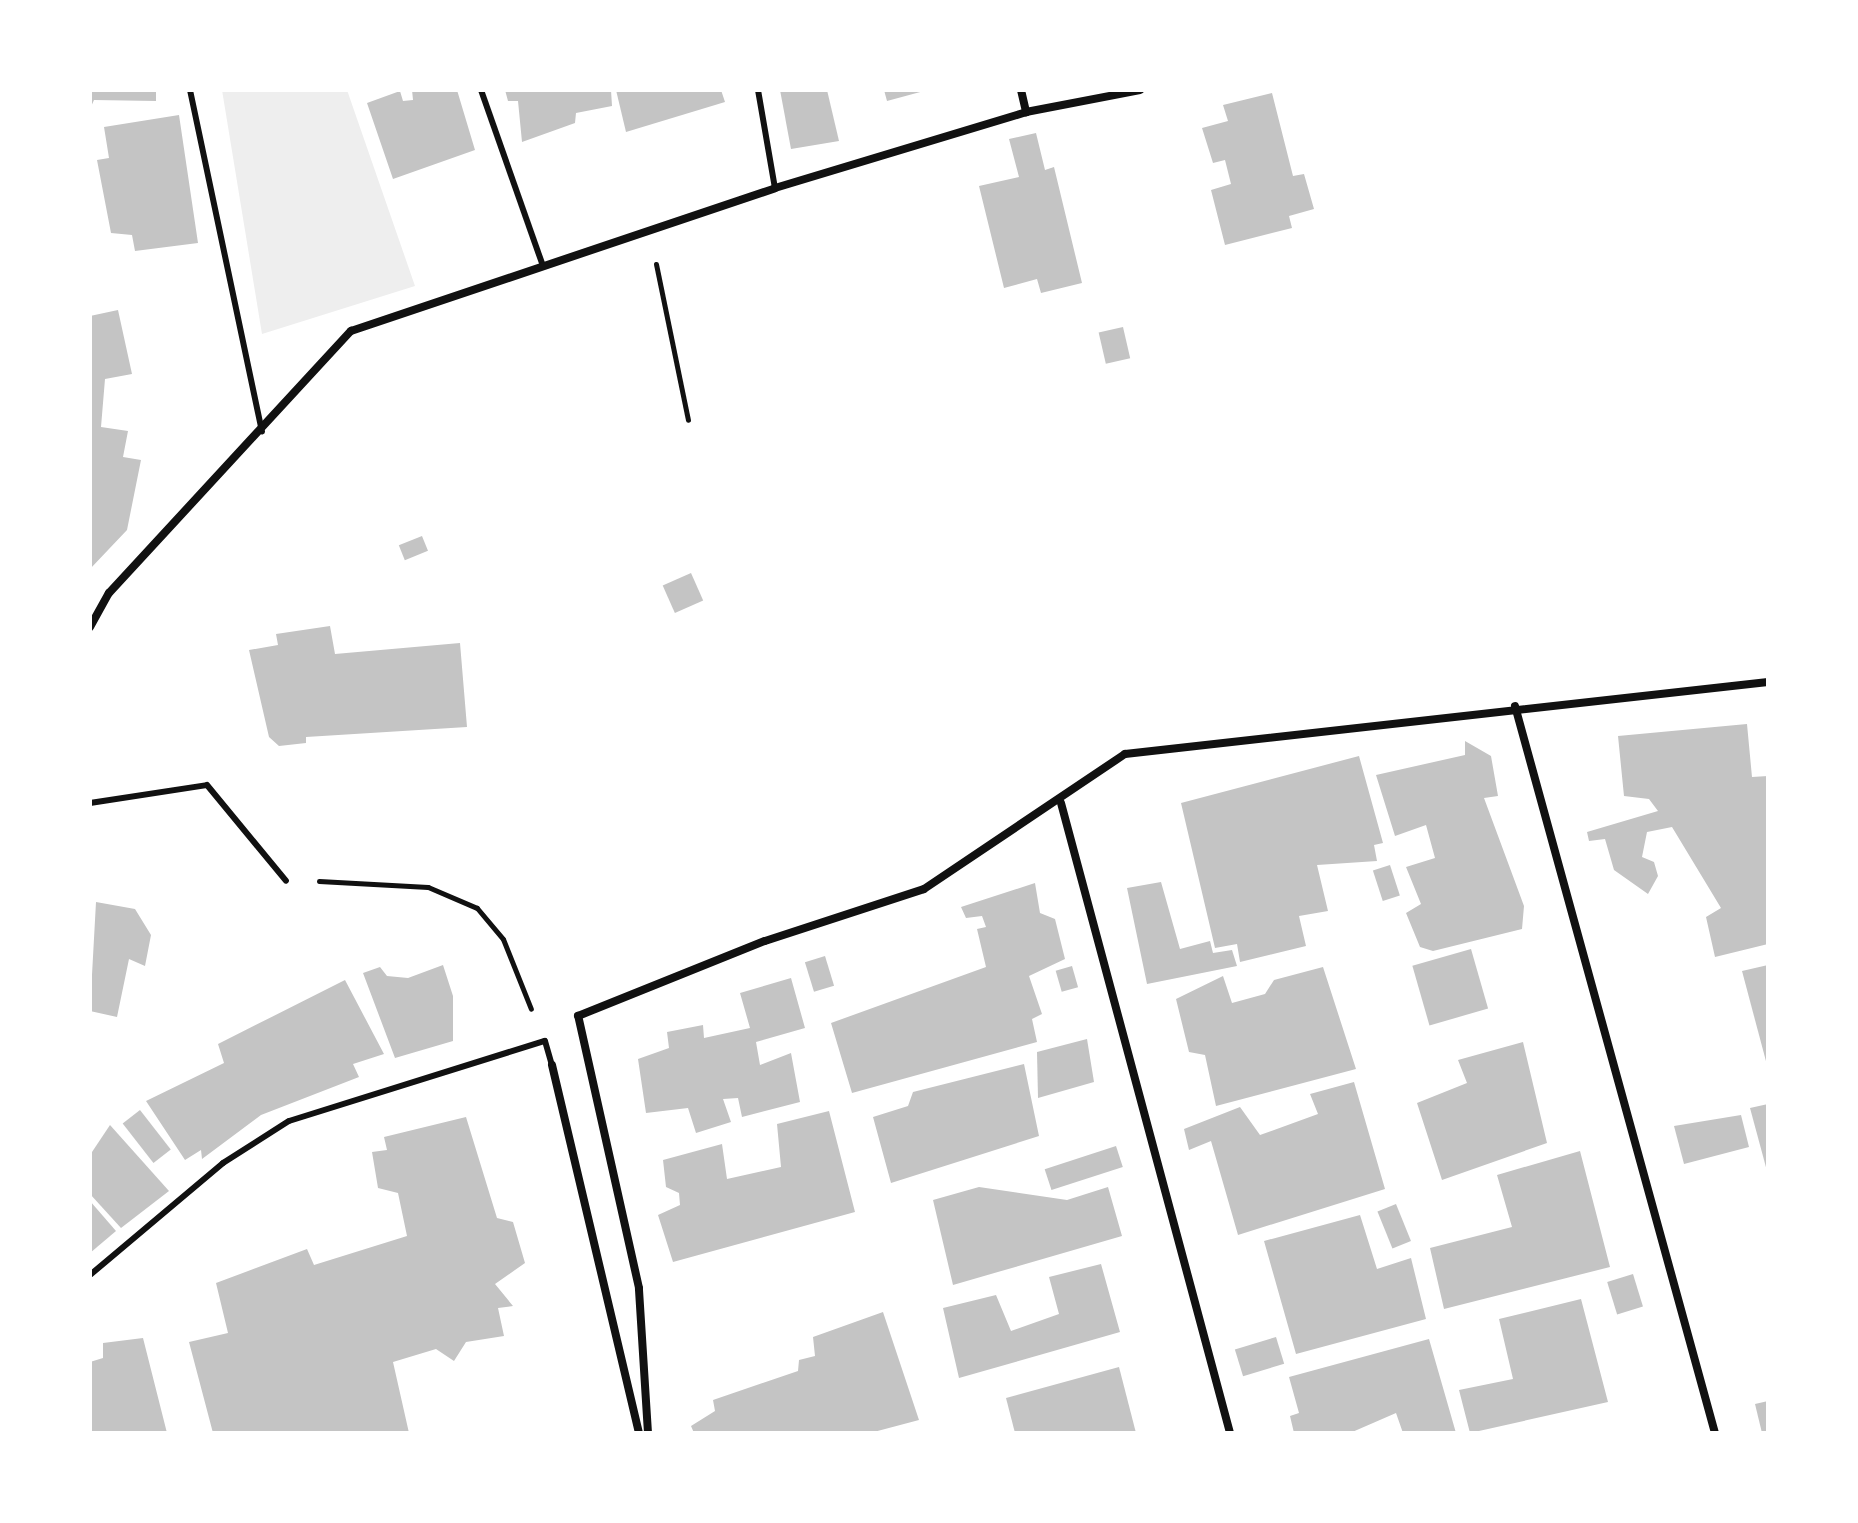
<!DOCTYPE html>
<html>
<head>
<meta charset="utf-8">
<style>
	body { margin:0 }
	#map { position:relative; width:1858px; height:1523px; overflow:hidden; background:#fff; font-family:Figtree,sans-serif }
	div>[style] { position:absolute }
	.green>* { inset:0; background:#eee }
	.building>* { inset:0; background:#c4c4c4; transform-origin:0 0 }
	.path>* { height:5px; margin:-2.5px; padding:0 2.5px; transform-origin:2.5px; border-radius:2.5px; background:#111 }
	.service>* { height:6px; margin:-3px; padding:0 3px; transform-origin:3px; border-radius:3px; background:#111 }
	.minor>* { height:8px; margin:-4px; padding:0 4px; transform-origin:4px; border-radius:4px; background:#111 }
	span { translate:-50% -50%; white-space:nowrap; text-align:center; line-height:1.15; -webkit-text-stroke:8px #fff; paint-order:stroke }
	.frame { position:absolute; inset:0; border:92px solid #fff; pointer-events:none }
</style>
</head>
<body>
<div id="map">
	<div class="green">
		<i style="clip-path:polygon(222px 90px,347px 90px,415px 286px,262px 334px)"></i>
	</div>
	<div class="building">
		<i style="clip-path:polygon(90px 90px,156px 90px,156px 101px,94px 100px,90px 109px)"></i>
		<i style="clip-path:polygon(412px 90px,457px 90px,475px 150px,393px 179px,367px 103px,400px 91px,403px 101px,413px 100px)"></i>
		<i style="clip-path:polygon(505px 90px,611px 90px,612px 106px,576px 113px,575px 123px,522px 142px,518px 101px,508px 101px)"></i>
		<i style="clip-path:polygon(616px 90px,721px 90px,725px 102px,626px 132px)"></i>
		<i style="clip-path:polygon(780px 90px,827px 90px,839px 141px,791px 149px)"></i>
		<i style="clip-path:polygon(884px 90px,924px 90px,924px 91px,887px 101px)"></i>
		<i style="clip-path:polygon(1272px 93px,1293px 176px,1304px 174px,1314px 209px,1289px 216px,1292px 228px,1225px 245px,1211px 190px,1231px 184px,1225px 160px,1213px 163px,1202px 128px,1228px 121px,1223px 105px)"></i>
		<i style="clip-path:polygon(179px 115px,198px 243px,135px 251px,132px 235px,111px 233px,97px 160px,109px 158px,104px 127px)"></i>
		<i style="clip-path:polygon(1036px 133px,1045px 170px,1054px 167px,1082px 283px,1041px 293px,1037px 279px,1004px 288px,979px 186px,1019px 177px,1009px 139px)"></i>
		<i style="clip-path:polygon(118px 310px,132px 374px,105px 379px,101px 427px,128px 431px,123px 457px,141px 460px,127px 530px,90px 569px,90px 316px)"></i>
		<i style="left:1123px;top:327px;width:32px;height:25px;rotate:77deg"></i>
		<i style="left:422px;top:536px;width:16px;height:25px;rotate:68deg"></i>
		<i style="left:691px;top:573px;width:30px;height:31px;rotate:66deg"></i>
		<i style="clip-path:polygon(330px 626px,335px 654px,460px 643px,467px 727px,306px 737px,306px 743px,279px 746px,269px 737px,249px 650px,278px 645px,276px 634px)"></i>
		<i style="clip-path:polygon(1747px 724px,1752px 777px,1768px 776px,1768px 944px,1715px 957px,1706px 917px,1721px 908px,1672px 827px,1647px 832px,1642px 857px,1654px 862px,1658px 876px,1648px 894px,1614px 870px,1605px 839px,1589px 841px,1587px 832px,1658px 811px,1649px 799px,1624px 796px,1618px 736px)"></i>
		<i style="clip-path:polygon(1465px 741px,1491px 756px,1498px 796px,1484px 798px,1524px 906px,1522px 929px,1433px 951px,1420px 947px,1406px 913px,1421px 904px,1406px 867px,1435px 858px,1426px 825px,1395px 836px,1376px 775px,1465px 755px)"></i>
		<i style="clip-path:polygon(1359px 756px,1383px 843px,1374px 845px,1377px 861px,1317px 865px,1328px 911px,1299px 916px,1306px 946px,1240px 962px,1237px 944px,1215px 948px,1181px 803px)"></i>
		<i style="left:1390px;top:865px;width:32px;height:18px;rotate:72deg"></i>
		<i style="clip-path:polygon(1161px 882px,1180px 949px,1210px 941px,1213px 953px,1232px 950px,1237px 966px,1147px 984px,1127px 888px)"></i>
		<i style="clip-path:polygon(1035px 883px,1040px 913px,1055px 919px,1065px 959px,1029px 976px,1042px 1014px,1032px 1019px,1037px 1042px,852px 1093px,831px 1023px,986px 967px,977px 929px,986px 927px,982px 916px,966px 918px,961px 907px)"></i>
		<i style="clip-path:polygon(96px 902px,135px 909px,151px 935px,145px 966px,129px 959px,117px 1017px,90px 1011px)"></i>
		<i style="left:1471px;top:949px;width:62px;height:61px;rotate:74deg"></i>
		<i style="left:825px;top:956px;width:31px;height:21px;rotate:73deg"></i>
		<i style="clip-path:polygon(443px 965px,453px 996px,453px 1041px,395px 1058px,363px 973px,380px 967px,387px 976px,408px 978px)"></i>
		<i style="clip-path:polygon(1768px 965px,1768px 1065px,1767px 1065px,1742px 971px)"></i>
		<i style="left:1072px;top:966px;width:22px;height:17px;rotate:74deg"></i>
		<i style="clip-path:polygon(1323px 967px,1356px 1069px,1216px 1106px,1205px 1055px,1189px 1052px,1176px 999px,1223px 976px,1232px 1003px,1265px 994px,1274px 980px)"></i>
		<i style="clip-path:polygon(791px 978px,805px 1028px,756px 1042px,760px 1065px,791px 1053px,800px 1102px,742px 1117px,738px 1098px,723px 1099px,731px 1122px,696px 1133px,688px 1108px,646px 1113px,638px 1059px,669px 1048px,667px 1032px,703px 1025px,704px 1038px,750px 1028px,740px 993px)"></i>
		<i style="clip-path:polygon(345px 980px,384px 1054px,353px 1064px,359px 1077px,261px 1115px,202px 1159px,201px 1150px,185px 1160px,146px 1101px,224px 1063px,218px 1044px)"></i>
		<i style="clip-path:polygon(1087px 1039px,1094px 1082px,1038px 1098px,1037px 1052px)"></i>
		<i style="clip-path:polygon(1523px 1042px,1547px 1143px,1442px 1180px,1417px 1103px,1467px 1083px,1458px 1060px)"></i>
		<i style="clip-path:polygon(1024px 1064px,1039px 1136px,891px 1183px,873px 1117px,908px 1106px,913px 1092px)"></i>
		<i style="clip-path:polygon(1354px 1082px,1385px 1189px,1238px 1235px,1211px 1141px,1189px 1150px,1184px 1129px,1240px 1107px,1260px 1135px,1318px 1114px,1310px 1094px)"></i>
		<i style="clip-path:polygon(1768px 1104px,1768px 1171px,1767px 1171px,1750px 1108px)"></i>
		<i style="left:140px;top:1110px;width:50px;height:22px;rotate:52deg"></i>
		<i style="clip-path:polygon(829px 1111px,855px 1212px,673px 1262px,658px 1215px,680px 1205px,679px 1193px,666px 1187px,663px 1160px,722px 1144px,727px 1179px,781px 1167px,777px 1124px)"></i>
		<i style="clip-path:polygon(1741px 1115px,1749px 1147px,1684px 1164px,1674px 1126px)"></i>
		<i style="clip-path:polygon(466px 1117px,497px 1218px,513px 1222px,525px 1263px,495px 1284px,513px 1306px,498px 1308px,504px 1336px,466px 1342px,454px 1361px,436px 1349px,393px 1362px,409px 1433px,213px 1433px,189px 1342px,228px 1333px,216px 1283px,307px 1249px,314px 1265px,407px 1236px,398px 1193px,378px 1188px,372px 1152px,387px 1150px,384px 1137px)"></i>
		<i style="clip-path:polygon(110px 1125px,169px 1191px,121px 1228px,90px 1194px,90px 1155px)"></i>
		<i style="left:1116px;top:1146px;width:22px;height:75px;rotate:72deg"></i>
		<i style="clip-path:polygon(1580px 1151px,1610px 1267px,1444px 1309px,1430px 1248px,1512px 1227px,1497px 1175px)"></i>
		<i style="clip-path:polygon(979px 1187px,1067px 1200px,1108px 1187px,1122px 1236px,953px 1285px,933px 1200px)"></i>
		<i style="clip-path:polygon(90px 1201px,116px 1231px,90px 1253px)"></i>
		<i style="left:1396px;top:1204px;width:40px;height:20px;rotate:68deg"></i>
		<i style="clip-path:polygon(1360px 1215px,1377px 1269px,1411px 1258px,1426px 1319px,1296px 1354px,1264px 1241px)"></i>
		<i style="clip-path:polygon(1101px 1264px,1120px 1332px,959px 1378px,943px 1308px,996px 1295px,1011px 1331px,1059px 1314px,1049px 1277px)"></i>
		<i style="left:1633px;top:1274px;width:34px;height:27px;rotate:73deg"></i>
		<i style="clip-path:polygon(1581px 1299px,1608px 1402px,1470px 1433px,1459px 1390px,1513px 1379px,1499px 1319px)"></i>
		<i style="clip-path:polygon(883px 1312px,919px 1420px,870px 1433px,694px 1433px,691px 1426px,715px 1411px,713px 1400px,798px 1371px,799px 1360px,815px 1356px,813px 1337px)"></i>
		<i style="left:1276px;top:1337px;width:28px;height:43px;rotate:73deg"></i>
		<i style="clip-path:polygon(143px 1338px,167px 1433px,90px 1433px,90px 1362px,103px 1358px,103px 1343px)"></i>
		<i style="clip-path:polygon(1429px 1339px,1456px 1433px,1403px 1433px,1396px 1413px,1350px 1433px,1294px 1433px,1290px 1416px,1299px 1413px,1289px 1377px)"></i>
		<i style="clip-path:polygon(1119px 1367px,1136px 1433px,1015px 1433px,1006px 1398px)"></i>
		<i style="clip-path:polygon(1768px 1401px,1768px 1433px,1762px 1433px,1755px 1404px)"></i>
	</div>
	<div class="path">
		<i style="left:656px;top:264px;width:159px;rotate:78.4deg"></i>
		<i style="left:319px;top:881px;width:109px;rotate:3.2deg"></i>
		<i style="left:428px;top:887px;width:53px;rotate:23.2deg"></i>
		<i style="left:477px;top:908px;width:40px;rotate:50deg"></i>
		<i style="left:503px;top:939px;width:75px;rotate:68.2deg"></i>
	</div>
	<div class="service">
		<i style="left:190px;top:90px;width:349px;rotate:78.1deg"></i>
		<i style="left:481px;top:90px;width:183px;rotate:70.6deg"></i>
		<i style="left:758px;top:90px;width:99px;rotate:80.2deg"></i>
		<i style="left:90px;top:803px;width:118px;rotate:-8.7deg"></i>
		<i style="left:207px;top:785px;width:124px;rotate:50.5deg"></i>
		<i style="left:90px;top:1275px;width:174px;rotate:-40.1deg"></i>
		<i style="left:223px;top:1163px;width:78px;rotate:-32.5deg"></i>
		<i style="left:289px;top:1121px;width:268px;rotate:-17.4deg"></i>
		<i style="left:545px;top:1041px;width:25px;rotate:74deg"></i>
	</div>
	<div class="minor">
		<i style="left:1021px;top:90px;width:23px;rotate:77deg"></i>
		<i style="left:90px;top:627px;width:39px;rotate:-61deg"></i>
		<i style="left:109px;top:593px;width:357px;rotate:-47.3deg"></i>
		<i style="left:351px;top:331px;width:447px;rotate:-18.6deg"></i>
		<i style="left:775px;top:188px;width:262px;rotate:-16.8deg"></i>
		<i style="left:1026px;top:112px;width:116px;rotate:-10.9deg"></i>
		<i style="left:1515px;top:706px;width:754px;rotate:74.62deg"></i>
		<i style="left:1061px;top:803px;width:652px;rotate:74.98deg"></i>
		<i style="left:552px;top:1065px;width:378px;rotate:76.7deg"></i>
		<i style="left:648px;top:1433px;width:145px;rotate:-93.6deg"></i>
		<i style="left:639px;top:1288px;width:279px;rotate:-102.6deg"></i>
		<i style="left:578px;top:1016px;width:201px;rotate:-21.9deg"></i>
		<i style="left:765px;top:941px;width:167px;rotate:-18.1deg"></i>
		<i style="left:924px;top:889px;width:242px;rotate:-33.9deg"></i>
		<i style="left:1125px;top:754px;width:647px;rotate:-6.39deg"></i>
	</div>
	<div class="frame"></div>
</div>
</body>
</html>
